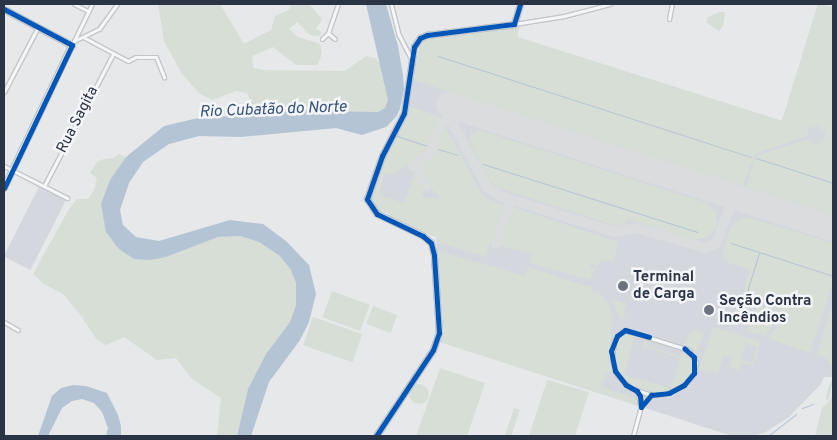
<!DOCTYPE html>
<html>
<head>
<meta charset="utf-8">
<style>
	body { margin:0 }
	#map { position:relative; width:837px; height:440px; overflow:hidden; background:#e6e8ea; font-family:Overpass,sans-serif }
	div>[style] { position:absolute }
	.built>* { inset:0; background:#d4d7dd; transform-origin:0 0 }
	.green>* { inset:0; background:#d6ded6; transform-origin:0 0 }
	.round { border-radius:50% }
	.water>* { inset:0; background:#b4c4d5 }
	.stream>* { height:1px; margin:-0.5px; padding:0 0.5px; transform-origin:0.5px; border-radius:0.5px; background:#b4c4d5 }
	.taxiway>* { height:10px; margin:-5px; padding:0 5px; transform-origin:5px; border-radius:5px; background:#dadcde }
	.runway>* { height:26px; margin:-13px; padding:0 13px; transform-origin:13px; border-radius:13px; background:#dadcde }
	.roads { filter:drop-shadow(1px 0 #c4c6c8) drop-shadow(-1px 0 #c4c6c8) drop-shadow(0 1px #c4c6c8) drop-shadow(0 -1px #c4c6c8) }
	.street>* { height:3px; margin:-1.5px; padding:0 1.5px; transform-origin:1.5px; border-radius:1.5px; background:#f5f6f7 }
	.secondary>* { height:4.5px; margin:-2.25px; padding:0 2.25px; transform-origin:2.25px; border-radius:2.25px; background:#f8f8f8 }
	.cycleway>* { height:5px; margin:-2.5px; padding:0 2.5px; transform-origin:2.5px; border-radius:2.5px; background:#0057b8 }
	.dots>* { width:14px; height:14px; translate:-50% -50%; box-sizing:border-box; border:2px solid #f4f6f9; border-radius:50% }
	span { translate:-50% -50%; white-space:nowrap; text-align:center; line-height:1.15; -webkit-text-stroke:5px #f4f6f9; paint-order:stroke }
	.street-label { font-size:15px; color:#2b3445 }
	.poi-label { font-size:15px; color:#2b3445; font-weight:700 }
	.left { translate:0 -50%; text-align:left }
	.water-label { font-size:16px; color:#34527a; font-style:italic }
	.frame { position:absolute; inset:0; border:5px solid #2b3445; pointer-events:none }
</style>
</head>
<body>
<div id="map">
	<div class="built">
		<i style="clip-path:polygon(818px 4px,833px 7px,833px 377px,824px 377px,821px 384px,789px 417px,766px 432px,753px 436px,732px 436px,440px 342px,444px 332px,436px 237px,390px 216px,388px 213px,379px 211px,370px 199px,386px 152px,407px 108px,421px 41px,435px 37px,519px 27px,517px 37px,782px 121px)"></i>
		<i style="left:39px;top:187px;width:30px;height:78px;rotate:27deg"></i>
	</div>
	<div class="green">
		<i style="clip-path:polygon(158px 4px,220px 4px,244px 44px,271px 30px,275px 16px,289px 10px,291px 4px,309px 4px,322px 19px,316px 29px,322px 32px,319px 36px,310px 35px,297px 22px,289px 29px,298px 37px,320px 44px,322px 53px,318px 65px,296px 65px,273px 47px,252px 56px,253px 68px,264px 70px,345px 71px,366px 56px,375px 58px,381px 65px,389px 100px,385px 108px,378px 112px,288px 110px,257px 115px,247px 93px,236px 91px,212px 100px,200px 94px,182px 74px,164px 41px)"></i>
		<i style="clip-path:polygon(818px 4px,833px 7px,833px 215px,746px 187px,756px 156px,808px 139px,815px 144px,821px 143px,825px 138px,825px 132px,818px 126px,809px 128px,807px 136px,755px 154px,743px 186px,413px 80px,421px 41px,435px 37px,519px 27px,517px 37px,782px 121px)"></i>
		<i style="clip-path:polygon(719px 12px,725px 12px,723px 26px,719px 31px,706px 22px,707px 18px)"></i>
		<i style="clip-path:polygon(411px 107px,441px 117px,426px 153px,393px 174px,384px 174px,379px 195px,404px 203px,415px 170px,425px 186px,422px 196px,439px 200px,439px 197px,428px 185px,420px 168px,423px 162px,434px 151px,445px 126px,481px 193px,488px 199px,506px 206px,494px 244px,490px 243px,486px 257px,436px 242px,436px 237px,390px 216px,388px 213px,379px 211px,372px 204px,371px 193px,386px 152px,407px 108px)"></i>
		<i style="clip-path:polygon(479px 130px,707px 203px,716px 212px,717px 227px,707px 238px,693px 240px,628px 219px,622px 225px,616px 226px,498px 188px,490px 181px,469px 140px,471px 134px)"></i>
		<i style="clip-path:polygon(119px 154px,126px 157px,110px 180px,106px 232px,166px 257px,218px 237px,240px 236px,259px 242px,280px 256px,291px 270px,296px 283px,296px 305px,290px 322px,266px 354px,248px 389px,237px 436px,217px 436px,221px 398px,192px 379px,176px 358px,157px 360px,124px 337px,106px 345px,97px 340px,79px 313px,63px 294px,44px 284px,33px 274px,69px 209px,77px 199px,88px 199px,94px 190px,97px 178px,90px 173px,97px 162px,104px 159px,114px 158px)"></i>
		<i style="clip-path:polygon(512px 207px,618px 242px,614px 260px,601px 261px,596px 266px,591px 264px,590px 267px,595px 269px,590px 280px,529px 263px,532px 254px,498px 245px)"></i>
		<i style="clip-path:polygon(747px 217px,833px 243px,833px 283px,810px 353px,769px 339px,783px 317px,783px 312px,778px 308px,742px 296px,750px 270px,729px 263px,724px 258px,723px 249px,732px 225px,738px 220px)"></i>
		<i style="clip-path:polygon(436px 250px,525px 276px,528px 267px,587px 286px,588px 284px,592px 287px,591px 290px,596px 293px,598px 291px,609px 305px,613px 319px,609px 355px,612px 372px,606px 374px,601px 387px,638px 399px,636px 405px,440px 342px,444px 332px)"></i>
		<i style="left:332px;top:291px;width:40px;height:28px;rotate:20deg"></i>
		<i style="clip-path:polygon(612px 299px,626px 304px,623px 313px,626px 314px,622px 323px)"></i>
		<i style="clip-path:polygon(833px 303px,833px 381px,829px 399px,826px 400px,827px 391px,833px 378px,831px 377px,832px 369px,828px 360px,817px 354px)"></i>
		<i style="left:373px;top:306px;width:26px;height:19px;rotate:21deg"></i>
		<i style="clip-path:polygon(758px 306px,778px 311px,780px 315px,765px 336px,747px 332px)"></i>
		<i style="left:313px;top:317px;width:52px;height:30px;rotate:19deg"></i>
		<i style="clip-path:polygon(evenodd,713px 327px,759px 341px,760px 344px,753px 366px,741px 363px,739px 370px,729px 367px,732px 357px,724px 355px,717px 374px,713px 370px,711px 373px,699px 369px,713px 327px,746px 343px,757px 347px,752px 363px,741px 360px,746px 343px)"></i>
		<i style="clip-path:polygon(694px 330px,704px 333px,697px 353px,685px 343px,689px 332px,693px 333px)"></i>
		<i style="clip-path:polygon(622px 334px,635px 336px,624px 375px,671px 388px,680px 358px,642px 346px,645px 339px,647px 339px,647px 346px,680px 356px,681px 353px,689px 357px,693px 366px,687px 380px,676px 387px,663px 392px,645px 391px,629px 385px,617px 370px,615px 361px,615px 349px)"></i>
		<i style="clip-path:polygon(440px 368px,485px 383px,467px 436px,416px 436px)"></i>
		<i style="clip-path:polygon(547px 380px,589px 392px,575px 436px,529px 436px)"></i>
		<i class="round" style="left:409px;top:384px;width:20px;height:20px"></i>
		<i style="clip-path:polygon(833px 390px,833px 436px,815px 436px,822px 408px,831px 399px)"></i>
		<i style="left:514px;top:408px;width:6px;height:29px;rotate:18deg"></i>
	</div>
	<div class="water">
		<i style="clip-path:polygon(366px 4px,386px 4px,398px 46px,403px 75px,404px 89px,400px 109px,396px 117px,386px 127px,362px 135px,336px 128px,241px 137px,199px 136px,169px 144px,143px 162px,129px 183px,120px 210px,123px 225px,136px 237px,159px 241px,230px 220px,263px 224px,286px 241px,309px 265px,316px 294px,309px 322px,300px 340px,269px 382px,251px 436px,237px 436px,248px 389px,266px 354px,290px 322px,296px 305px,296px 283px,291px 270px,280px 256px,259px 242px,240px 236px,218px 237px,166px 257px,150px 260px,134px 259px,119px 249px,106px 232px,101px 204px,110px 180px,126px 157px,164px 126px,198px 118px,266px 114px,288px 110px,378px 112px,385px 108px,388px 100px)"></i>
		<i style="clip-path:polygon(73px 385px,86px 386px,107px 393px,118px 415px,121px 426px,121px 436px,106px 436px,108px 428px,102px 412px,94px 403px,82px 399px,72px 401px,62px 408px,48px 436px,38px 436px,52px 396px,61px 388px)"></i>
	</div>
	<div class="stream">
		<i style="left:438px;top:56px;width:329px;rotate:17.9deg"></i>
		<i style="left:397px;top:136px;width:33px;rotate:18deg"></i>
		<i style="left:438px;top:149px;width:21px;rotate:17deg"></i>
		<i style="left:756px;top:158px;width:81px;rotate:18deg"></i>
		<i style="left:483px;top:164px;width:225px;rotate:17.6deg"></i>
		<i style="left:731px;top:243px;width:107px;rotate:17.9deg"></i>
		<i style="left:746px;top:295px;width:44px;rotate:-72.8deg"></i>
		<i style="left:802px;top:408px;width:12px;rotate:-20deg"></i>
		<i style="left:768px;top:436px;width:36px;rotate:-38deg"></i>
	</div>
	<div class="taxiway">
		<i style="left:466px;top:111px;width:5px;rotate:-169deg"></i>
		<i style="left:461px;top:110px;width:9px;rotate:144deg"></i>
		<i style="left:454px;top:115px;width:11px;rotate:90deg"></i>
		<i style="left:454px;top:126px;width:69px;rotate:61.6deg"></i>
		<i style="left:487px;top:187px;width:16px;rotate:35deg"></i>
		<i style="left:500px;top:196px;width:120px;rotate:17.5deg"></i>
		<i style="left:614px;top:232px;width:23px;rotate:-10deg"></i>
		<i style="left:637px;top:228px;width:71px;rotate:16.4deg"></i>
		<i style="left:705px;top:248px;width:12px;rotate:-24deg"></i>
		<i style="left:716px;top:243px;width:41px;rotate:-68.5deg"></i>
		<i style="left:731px;top:205px;width:13px;rotate:-27deg"></i>
		<i style="left:420px;top:161px;width:9px;rotate:103deg"></i>
		<i style="left:418px;top:170px;width:18px;rotate:61deg"></i>
		<i style="left:413px;top:166px;width:23px;rotate:-40deg"></i>
		<i style="left:431px;top:151px;width:28px;rotate:-69deg"></i>
		<i style="left:441px;top:125px;width:20px;rotate:-41deg"></i>
		<i style="left:723px;top:193px;width:8px;rotate:50deg"></i>
		<i style="left:728px;top:199px;width:10px;rotate:84deg"></i>
		<i style="left:496px;top:244px;width:47px;rotate:-71.6deg"></i>
	</div>
	<div class="runway">
		<i style="left:449px;top:105px;width:403px;rotate:17.8deg"></i>
	</div>
	<div class="roads">
		<div class="street">
			<i style="left:74px;top:4px;width:16px;rotate:27deg"></i>
			<i style="left:391px;top:4px;width:32px;rotate:76deg"></i>
			<i style="left:399px;top:35px;width:27px;rotate:63deg"></i>
			<i style="left:669px;top:19px;width:15px;rotate:-79deg"></i>
			<i style="left:514px;top:24px;width:51px;rotate:-9.1deg"></i>
			<i style="left:564px;top:16px;width:48px;rotate:-14.6deg"></i>
			<i style="left:328px;top:33px;width:9px;rotate:41deg"></i>
			<i style="left:83px;top:37px;width:51px;rotate:28.1deg"></i>
			<i style="left:128px;top:61px;width:9px;rotate:-27deg"></i>
			<i style="left:136px;top:57px;width:20px"></i>
			<i style="left:156px;top:57px;width:22px;rotate:68deg"></i>
			<i style="left:322px;top:39px;width:8px;rotate:-45deg"></i>
			<i style="left:328px;top:33px;width:31px;rotate:-71deg"></i>
			<i style="left:74px;top:41px;width:28px;rotate:-26deg"></i>
			<i style="left:99px;top:29px;width:31px;rotate:-54deg"></i>
			<i style="left:74px;top:41px;width:41px;rotate:-64.1deg"></i>
			<i style="left:4px;top:92px;width:73px;rotate:-62.4deg"></i>
			<i style="left:4px;top:166px;width:71px;rotate:26.9deg"></i>
			<i style="left:44px;top:186px;width:149px;rotate:-62.4deg"></i>
			<i style="left:4px;top:322px;width:16px;rotate:30deg"></i>
			<i style="left:625px;top:330px;width:67px;rotate:17.4deg"></i>
			<i style="left:689px;top:350px;width:14px;rotate:60deg"></i>
			<i style="left:696px;top:362px;width:11px;rotate:100deg"></i>
			<i style="left:694px;top:373px;width:16px;rotate:130deg"></i>
			<i style="left:684px;top:385px;width:21px;rotate:155deg"></i>
			<i style="left:665px;top:394px;width:14px;rotate:176deg"></i>
			<i style="left:651px;top:395px;width:21px;rotate:-161deg"></i>
			<i style="left:631px;top:388px;width:19px;rotate:-137deg"></i>
			<i style="left:617px;top:375px;width:16px;rotate:-108deg"></i>
			<i style="left:612px;top:360px;width:19px;rotate:-84deg"></i>
			<i style="left:614px;top:341px;width:6px;rotate:-59deg"></i>
			<i style="left:617px;top:336px;width:10px;rotate:-37deg"></i>
			<i style="left:637px;top:391px;width:16px;rotate:76deg"></i>
			<i style="left:633px;top:436px;width:30px;rotate:-75deg"></i>
			<i style="left:641px;top:407px;width:16px;rotate:-50deg"></i>
		</div>
		<div class="secondary">
			<i style="left:4px;top:9px;width:77px;rotate:27.9deg"></i>
			<i style="left:72px;top:45px;width:158px;rotate:115.4deg"></i>
			<i style="left:376px;top:436px;width:103px;rotate:-56.5deg"></i>
			<i style="left:433px;top:350px;width:18px;rotate:-71deg"></i>
			<i style="left:439px;top:333px;width:78px;rotate:-93.7deg"></i>
			<i style="left:434px;top:255px;width:12px;rotate:-104deg"></i>
			<i style="left:431px;top:243px;width:11px;rotate:-139deg"></i>
			<i style="left:423px;top:236px;width:51px;rotate:-154.4deg"></i>
			<i style="left:377px;top:214px;width:18px;rotate:-124deg"></i>
			<i style="left:367px;top:199px;width:46px;rotate:-70.8deg"></i>
			<i style="left:382px;top:156px;width:48px;rotate:-62.9deg"></i>
			<i style="left:404px;top:113px;width:67px;rotate:-81.4deg"></i>
			<i style="left:414px;top:47px;width:11px;rotate:-56deg"></i>
			<i style="left:420px;top:38px;width:8px;rotate:-23deg"></i>
			<i style="left:427px;top:35px;width:88px;rotate:-7.2deg"></i>
			<i style="left:514px;top:24px;width:21px;rotate:-73deg"></i>
		</div>
	</div>
	<div class="cycleway">
		<i style="left:4px;top:9px;width:77px;rotate:27.9deg"></i>
		<i style="left:72px;top:45px;width:158px;rotate:115.4deg"></i>
		<i style="left:641px;top:407px;width:11px;rotate:-95deg"></i>
		<i style="left:640px;top:396px;width:6px;rotate:-121deg"></i>
		<i style="left:637px;top:391px;width:13px;rotate:-151deg"></i>
		<i style="left:626px;top:385px;width:18px;rotate:-128deg"></i>
		<i style="left:615px;top:371px;width:20px;rotate:-101deg"></i>
		<i style="left:611px;top:351px;width:16px;rotate:-68deg"></i>
		<i style="left:617px;top:336px;width:10px;rotate:-37deg"></i>
		<i style="left:625px;top:330px;width:25px;rotate:16deg"></i>
		<i style="left:641px;top:407px;width:16px;rotate:-50deg"></i>
		<i style="left:651px;top:395px;width:18px;rotate:-6deg"></i>
		<i style="left:669px;top:393px;width:17px;rotate:-28deg"></i>
		<i style="left:684px;top:385px;width:16px;rotate:-50deg"></i>
		<i style="left:694px;top:373px;width:16px;rotate:-90deg"></i>
		<i style="left:694px;top:357px;width:13px;rotate:-138deg"></i>
		<i style="left:376px;top:436px;width:103px;rotate:-56.5deg"></i>
		<i style="left:433px;top:350px;width:18px;rotate:-71deg"></i>
		<i style="left:439px;top:333px;width:78px;rotate:-93.7deg"></i>
		<i style="left:434px;top:255px;width:12px;rotate:-104deg"></i>
		<i style="left:431px;top:243px;width:11px;rotate:-139deg"></i>
		<i style="left:423px;top:236px;width:51px;rotate:-154.4deg"></i>
		<i style="left:377px;top:214px;width:18px;rotate:-124deg"></i>
		<i style="left:367px;top:199px;width:46px;rotate:-70.8deg"></i>
		<i style="left:382px;top:156px;width:48px;rotate:-62.9deg"></i>
		<i style="left:404px;top:113px;width:67px;rotate:-81.4deg"></i>
		<i style="left:414px;top:47px;width:11px;rotate:-56deg"></i>
		<i style="left:420px;top:38px;width:8px;rotate:-23deg"></i>
		<i style="left:427px;top:35px;width:88px;rotate:-7.2deg"></i>
		<i style="left:514px;top:24px;width:21px;rotate:-73deg"></i>
	</div>
	<div class="dots">
		<i style="left:623px;top:286px;background:#6c737f"></i>
		<i style="left:709px;top:310px;background:#6c737f"></i>
	</div>
	<div class="street-label">
		<span style="left:78px;top:120px;rotate:-63deg">Rua Sagita</span>
	</div>
	<div class="poi-label">
		<span class="left" style="left:633px;top:286px">Terminal<br>de Carga</span>
		<span class="left" style="left:719px;top:310px">Seção Contra<br>Incêndios</span>
	</div>
	<div class="water-label">
		<span style="left:273px;top:110px;rotate:-2deg">Rio Cubatão do Norte</span>
	</div>
	<div class="frame"></div>
</div>
</body>
</html>
